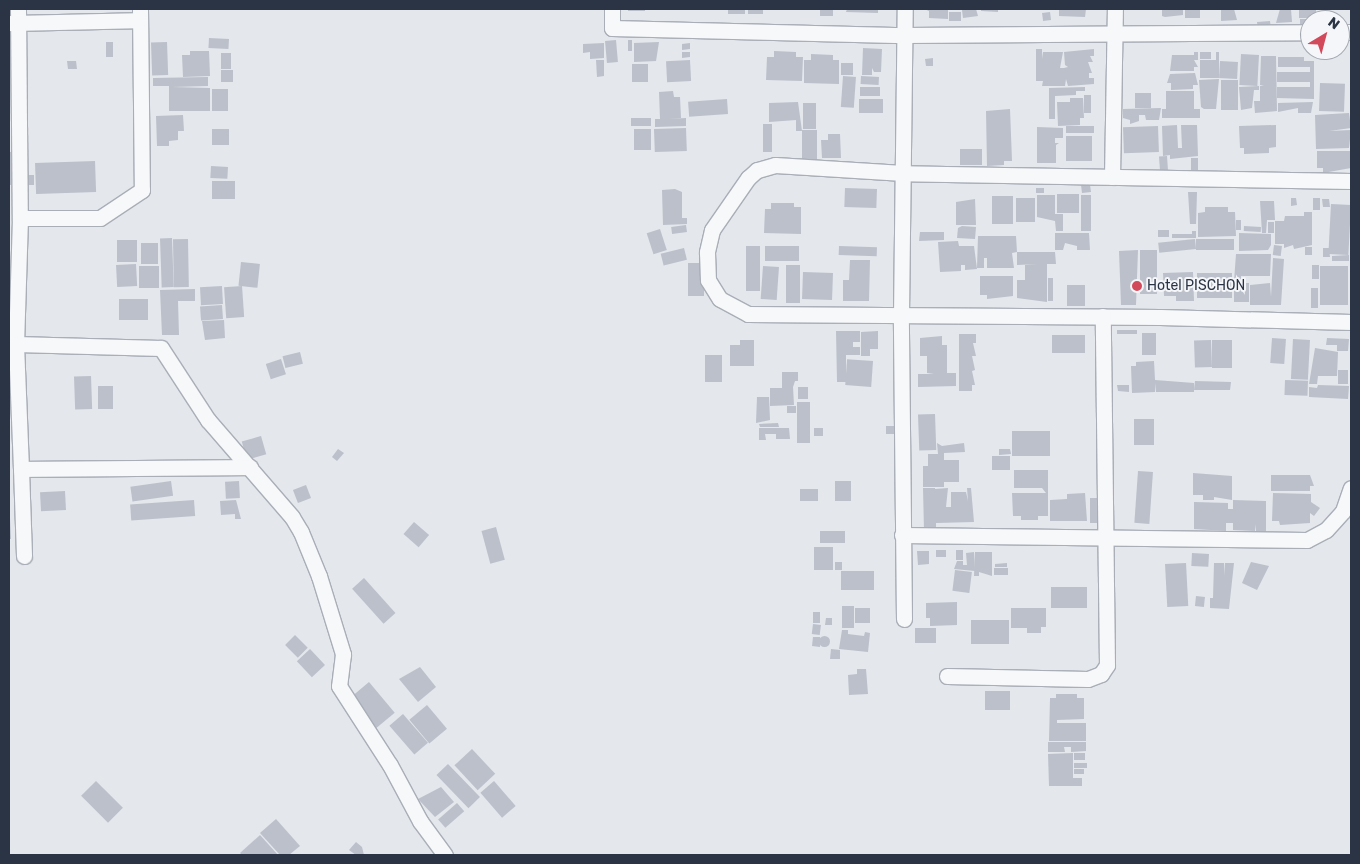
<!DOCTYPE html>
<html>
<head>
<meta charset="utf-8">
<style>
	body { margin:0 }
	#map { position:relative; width:1360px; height:864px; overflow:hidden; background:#e4e7ec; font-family:Rubik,sans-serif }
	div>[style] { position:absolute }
	.building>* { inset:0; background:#bbc0ca; transform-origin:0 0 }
	.round { border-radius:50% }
	.roads { filter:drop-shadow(1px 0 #a9aeb7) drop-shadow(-1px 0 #a9aeb7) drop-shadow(0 1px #a9aeb7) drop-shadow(0 -1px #a9aeb7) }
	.street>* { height:15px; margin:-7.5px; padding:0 7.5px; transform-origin:7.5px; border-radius:7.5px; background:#f7f8fa }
	.dots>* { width:14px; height:14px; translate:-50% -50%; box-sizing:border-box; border:2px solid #f4f6f9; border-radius:50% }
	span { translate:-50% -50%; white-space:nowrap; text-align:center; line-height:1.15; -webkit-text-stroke:4px #f4f6f9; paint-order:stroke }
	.poi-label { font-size:14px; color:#2b3445 }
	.left { translate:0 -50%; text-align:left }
	.frame { position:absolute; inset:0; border:10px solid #2b3445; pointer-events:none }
	.north { position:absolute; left:1300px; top:10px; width:50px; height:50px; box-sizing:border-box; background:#f4f6f9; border:1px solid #a4a8b1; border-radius:50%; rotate:37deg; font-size:14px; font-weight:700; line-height:20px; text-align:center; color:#2b3445 }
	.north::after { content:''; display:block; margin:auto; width:18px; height:22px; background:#d1495b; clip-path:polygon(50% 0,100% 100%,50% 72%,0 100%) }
</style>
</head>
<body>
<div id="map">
	<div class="building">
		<div style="left:628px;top:9px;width:17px;height:2px"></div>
		<div style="left:728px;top:9px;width:17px;height:5px"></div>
		<div style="left:748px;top:9px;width:15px;height:5px"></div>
		<div style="left:820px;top:9px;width:13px;height:7px"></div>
		<div style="clip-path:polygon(847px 9px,878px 9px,878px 13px,846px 12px)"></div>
		<div style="clip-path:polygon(924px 9px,948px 9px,948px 19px,929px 18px,929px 11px)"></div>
		<div style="clip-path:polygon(976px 9px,978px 16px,963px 18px,962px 10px)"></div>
		<div style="clip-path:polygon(981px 9px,998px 9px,998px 12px,981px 11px)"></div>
		<div style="clip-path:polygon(1059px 9px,1086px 9px,1085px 17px,1059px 16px)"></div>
		<div style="clip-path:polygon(1162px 9px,1183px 9px,1183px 15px,1165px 17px,1162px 16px)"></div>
		<div style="left:1185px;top:9px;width:15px;height:9px"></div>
		<div style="clip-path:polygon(1221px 9px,1234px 9px,1237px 20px,1221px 21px)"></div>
		<div style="clip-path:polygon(1280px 9px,1291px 9px,1292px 22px,1276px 23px)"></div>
		<div style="left:1299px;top:9px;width:17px;height:9px"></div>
		<div style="left:949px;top:12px;width:12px;height:9px"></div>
		<div style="left:1050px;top:12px;width:8px;height:8px;rotate:83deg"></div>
		<div style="left:1300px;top:19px;width:10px;height:5px"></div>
		<div style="clip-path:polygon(1270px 21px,1271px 30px,1258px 30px,1257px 22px)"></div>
		<div style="left:209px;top:38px;width:20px;height:10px;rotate:3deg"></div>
		<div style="left:616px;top:40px;width:22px;height:11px;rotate:85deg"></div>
		<div style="left:628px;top:40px;width:4px;height:11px"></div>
		<div style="left:106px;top:42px;width:7px;height:15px"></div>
		<div style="left:167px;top:42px;width:33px;height:16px;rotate:88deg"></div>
		<div style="clip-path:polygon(659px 42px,656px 61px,634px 62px,634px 43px)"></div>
		<div style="clip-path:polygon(604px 43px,604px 58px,590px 59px,590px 52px,583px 53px,583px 44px)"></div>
		<div style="clip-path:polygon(690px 43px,690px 49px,682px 50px,682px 44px)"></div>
		<div style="clip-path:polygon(863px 48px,882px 49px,881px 72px,874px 72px,872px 68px,872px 75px,862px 75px)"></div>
		<div style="clip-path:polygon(1036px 49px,1042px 49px,1042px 59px,1043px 52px,1063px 52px,1060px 68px,1064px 68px,1068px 67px,1065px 65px,1064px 52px,1094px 49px,1094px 56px,1090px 56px,1093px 62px,1088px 62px,1092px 73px,1089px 73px,1089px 78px,1094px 78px,1094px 84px,1068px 86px,1066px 79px,1065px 86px,1042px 86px,1043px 81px,1036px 81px)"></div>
		<div style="clip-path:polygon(190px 51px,209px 51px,210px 76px,183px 77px,182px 55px,190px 55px)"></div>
		<div style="clip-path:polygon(774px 51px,796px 52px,796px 57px,803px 57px,802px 81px,766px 80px,767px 57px,774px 57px)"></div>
		<div style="clip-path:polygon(682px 52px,690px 52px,690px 57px,682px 58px)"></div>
		<div style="clip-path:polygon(1194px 52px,1198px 52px,1198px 60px,1194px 60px,1198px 67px,1194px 67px,1194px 71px,1170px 71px,1172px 55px,1194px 55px)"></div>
		<div style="left:1200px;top:52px;width:11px;height:7px"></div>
		<div style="clip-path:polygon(1216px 52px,1219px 52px,1219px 78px,1200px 78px,1200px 60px,1216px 60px)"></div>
		<div style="left:221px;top:53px;width:10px;height:16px"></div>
		<div style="clip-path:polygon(811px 54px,833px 55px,833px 60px,839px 60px,839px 84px,804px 83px,804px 60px,811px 60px)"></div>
		<div style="left:1241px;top:54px;width:18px;height:31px;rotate:3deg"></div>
		<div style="clip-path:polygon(1261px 56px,1276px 56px,1277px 111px,1255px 113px,1254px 101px,1260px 101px,1260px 86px,1264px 86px,1260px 85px)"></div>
		<div style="clip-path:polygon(1278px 57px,1304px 57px,1304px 61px,1314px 61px,1314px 99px,1277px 98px,1277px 87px,1310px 87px,1310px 82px,1277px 82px,1277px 72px,1310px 72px,1310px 67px,1278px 67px)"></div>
		<div style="clip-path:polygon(933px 58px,933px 66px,926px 66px,925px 59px)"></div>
		<div style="clip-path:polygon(596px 60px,604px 60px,604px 76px,597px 77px)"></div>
		<div style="left:690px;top:60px;width:21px;height:24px;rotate:87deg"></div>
		<div style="clip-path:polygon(67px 61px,76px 61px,77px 69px,68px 69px)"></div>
		<div style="left:1220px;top:61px;width:18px;height:17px;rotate:3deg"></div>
		<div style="left:841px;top:63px;width:12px;height:12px"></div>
		<div style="left:632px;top:64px;width:16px;height:18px"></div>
		<div style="left:221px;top:70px;width:12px;height:12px"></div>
		<div style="clip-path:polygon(1195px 73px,1198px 85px,1193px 85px,1193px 89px,1171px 90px,1171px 83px,1167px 83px,1170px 74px)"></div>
		<div style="left:843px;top:76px;width:13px;height:31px;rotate:4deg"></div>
		<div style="left:861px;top:76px;width:18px;height:8px;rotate:3deg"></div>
		<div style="clip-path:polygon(208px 77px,208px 86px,172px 87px,210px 88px,210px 111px,169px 111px,169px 86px,153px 86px,153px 78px)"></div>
		<div style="clip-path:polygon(1219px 79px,1216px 109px,1204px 109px,1201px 107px,1199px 80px)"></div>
		<div style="left:1221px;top:80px;width:17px;height:30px"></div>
		<div style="left:1320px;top:83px;width:25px;height:28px;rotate:2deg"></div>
		<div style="clip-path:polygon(1259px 86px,1259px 90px,1254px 90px,1252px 108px,1241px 110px,1239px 87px)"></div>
		<div style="left:860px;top:87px;width:20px;height:9px"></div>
		<div style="clip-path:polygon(1085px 87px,1085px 91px,1076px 91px,1076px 95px,1055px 96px,1055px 119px,1049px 119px,1049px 88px)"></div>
		<div style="left:212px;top:89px;width:16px;height:22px"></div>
		<div style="clip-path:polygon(673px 91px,674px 97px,680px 97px,681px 118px,668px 119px,686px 118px,686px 126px,655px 127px,655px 119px,660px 119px,659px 92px)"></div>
		<div style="left:1166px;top:91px;width:28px;height:18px"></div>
		<div style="left:1135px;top:93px;width:16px;height:15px"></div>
		<div style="left:1084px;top:95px;width:7px;height:18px"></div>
		<div style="clip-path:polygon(1070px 98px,1083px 98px,1084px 118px,1080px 118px,1080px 125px,1058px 126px,1057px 102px,1070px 102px)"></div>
		<div style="left:727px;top:99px;width:15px;height:39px;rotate:86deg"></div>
		<div style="left:859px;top:99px;width:24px;height:14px"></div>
		<div style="clip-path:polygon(798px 102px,802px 131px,796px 131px,796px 120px,769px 122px,769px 103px)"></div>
		<div style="clip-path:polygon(1313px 102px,1311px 113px,1298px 113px,1298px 108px,1278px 112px,1278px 103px)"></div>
		<div style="left:803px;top:103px;width:13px;height:26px"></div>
		<div style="clip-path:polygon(1161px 108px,1159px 120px,1146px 120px,1145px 115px,1139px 115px,1139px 121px,1130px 124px,1130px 120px,1123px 118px,1123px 109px)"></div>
		<div style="clip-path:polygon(1010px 109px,1012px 161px,1004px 161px,1004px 165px,987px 166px,986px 111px)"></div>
		<div style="left:1200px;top:109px;width:9px;height:38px;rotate:90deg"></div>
		<div style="clip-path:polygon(1349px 113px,1351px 128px,1329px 131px,1351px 130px,1349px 148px,1316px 149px,1315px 115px)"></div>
		<div style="clip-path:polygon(183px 115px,184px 131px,178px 131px,178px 140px,169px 141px,169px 146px,157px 146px,156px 116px)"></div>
		<div style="left:631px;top:118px;width:20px;height:8px"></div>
		<div style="left:763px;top:124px;width:9px;height:28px"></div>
		<div style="clip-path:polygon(1177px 125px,1178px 148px,1182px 148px,1181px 125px,1197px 125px,1198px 156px,1170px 159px,1170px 155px,1163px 156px,1162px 126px)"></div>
		<div style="clip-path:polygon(1276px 125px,1276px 147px,1269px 148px,1269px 153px,1244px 154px,1244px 148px,1240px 148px,1239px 126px)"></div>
		<div style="left:1094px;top:126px;width:7px;height:28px;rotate:90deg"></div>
		<div style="left:1158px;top:126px;width:26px;height:35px;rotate:88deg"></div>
		<div style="clip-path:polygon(1037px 127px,1063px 128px,1063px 138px,1055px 138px,1055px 143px,1059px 143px,1056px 145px,1056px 163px,1037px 163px)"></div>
		<div style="left:686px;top:128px;width:23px;height:32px;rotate:88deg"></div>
		<div style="left:212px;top:129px;width:17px;height:16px"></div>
		<div style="left:634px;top:129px;width:17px;height:21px"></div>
		<div style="left:802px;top:130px;width:15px;height:30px"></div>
		<div style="clip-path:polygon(828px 134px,840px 134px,841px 158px,822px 158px,821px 140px,828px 140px)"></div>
		<div style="left:1066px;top:136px;width:26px;height:25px"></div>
		<div style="left:960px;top:149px;width:22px;height:16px"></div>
		<div style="clip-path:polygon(1317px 151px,1351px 151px,1351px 168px,1323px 173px,1323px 168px,1317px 168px)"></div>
		<div style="left:9px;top:152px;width:4px;height:33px"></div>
		<div style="left:1167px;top:156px;width:14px;height:8px;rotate:86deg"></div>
		<div style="left:1191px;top:158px;width:7px;height:13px"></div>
		<div style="left:95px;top:161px;width:31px;height:60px;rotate:88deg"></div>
		<div style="left:211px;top:166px;width:17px;height:12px;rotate:3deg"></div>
		<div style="clip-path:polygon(27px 175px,34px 175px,34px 185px,28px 185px)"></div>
		<div style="left:212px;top:181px;width:23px;height:18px"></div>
		<div style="clip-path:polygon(1081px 185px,1090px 185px,1091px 192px,1082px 193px)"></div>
		<div style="left:845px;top:188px;width:32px;height:19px;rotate:2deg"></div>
		<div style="left:1036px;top:188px;width:8px;height:5px"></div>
		<div style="clip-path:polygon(675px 189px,682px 192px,682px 218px,687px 218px,687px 224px,663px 225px,662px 190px)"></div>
		<div style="clip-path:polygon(1188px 192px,1197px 192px,1196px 224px,1190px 224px)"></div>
		<div style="left:1057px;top:194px;width:22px;height:19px"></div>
		<div style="clip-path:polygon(1037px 195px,1055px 195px,1055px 214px,1063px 214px,1063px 231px,1056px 231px,1055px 221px,1037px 217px)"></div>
		<div style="left:1081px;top:195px;width:10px;height:36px"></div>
		<div style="left:992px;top:196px;width:21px;height:28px"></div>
		<div style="left:1016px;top:198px;width:19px;height:24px"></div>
		<div style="clip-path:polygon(1291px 198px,1296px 198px,1297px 205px,1291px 206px)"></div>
		<div style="left:1320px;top:198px;width:12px;height:7px;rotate:90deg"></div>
		<div style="clip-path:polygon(975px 199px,976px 225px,956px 225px,956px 202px)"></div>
		<div style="clip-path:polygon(1322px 199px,1329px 199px,1330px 207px,1323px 207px)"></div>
		<div style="clip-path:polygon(1260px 201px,1274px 201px,1275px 220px,1267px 220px,1266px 233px,1262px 233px)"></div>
		<div style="clip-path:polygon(771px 203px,794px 203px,794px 207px,801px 207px,801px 234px,764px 233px,765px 209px,771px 209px)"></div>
		<div style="left:1331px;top:204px;width:20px;height:50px;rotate:3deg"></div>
		<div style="clip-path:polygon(1205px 207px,1228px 207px,1228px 212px,1235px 212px,1236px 236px,1198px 237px,1198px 213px,1205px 212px)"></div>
		<div style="clip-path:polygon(1304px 212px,1312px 212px,1312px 245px,1294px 249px,1293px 245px,1284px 248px,1284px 244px,1275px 244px,1275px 221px,1284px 221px,1285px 216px,1304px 216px)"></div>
		<div style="left:1241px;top:220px;width:10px;height:5px;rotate:90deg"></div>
		<div style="left:1268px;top:222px;width:6px;height:11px"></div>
		<div style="left:686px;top:225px;width:7px;height:15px;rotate:82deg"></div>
		<div style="clip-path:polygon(962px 226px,976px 227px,975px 239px,957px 238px,958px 228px)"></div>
		<div style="left:1244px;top:226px;width:17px;height:5px;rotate:3deg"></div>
		<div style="left:660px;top:229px;width:22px;height:14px;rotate:72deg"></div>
		<div style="left:1158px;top:230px;width:11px;height:7px"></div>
		<div style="clip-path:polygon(1192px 231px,1196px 231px,1196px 238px,1172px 238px,1172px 234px,1192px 234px)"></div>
		<div style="clip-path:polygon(920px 232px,944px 232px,944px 240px,919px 241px)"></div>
		<div style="clip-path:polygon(1055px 233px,1089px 233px,1090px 250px,1077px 250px,1077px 246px,1065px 243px,1063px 250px,1055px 250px)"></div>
		<div style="clip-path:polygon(1239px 233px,1271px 234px,1271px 245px,1268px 250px,1239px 251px)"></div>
		<div style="clip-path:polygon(978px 236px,1016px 236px,1017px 252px,1012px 253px,1014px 268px,987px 268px,987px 258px,984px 258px,984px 268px,977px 268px)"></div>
		<div style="left:172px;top:238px;width:49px;height:12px;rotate:88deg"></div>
		<div style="left:188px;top:239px;width:48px;height:15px;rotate:89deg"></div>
		<div style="left:1195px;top:239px;width:10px;height:37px;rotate:84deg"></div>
		<div style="left:1196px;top:239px;width:38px;height:11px"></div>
		<div style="left:137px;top:240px;width:22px;height:20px;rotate:90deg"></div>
		<div style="clip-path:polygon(958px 241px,959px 246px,974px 246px,977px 269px,965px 270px,965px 265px,961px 265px,961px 271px,940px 272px,938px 242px)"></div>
		<div style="left:141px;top:243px;width:17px;height:21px"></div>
		<div style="left:1274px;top:245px;width:8px;height:10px;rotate:7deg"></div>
		<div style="left:746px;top:246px;width:14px;height:45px"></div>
		<div style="left:765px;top:246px;width:34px;height:15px"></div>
		<div style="left:839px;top:246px;width:38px;height:9px;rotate:2deg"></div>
		<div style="left:1305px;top:247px;width:7px;height:8px"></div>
		<div style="left:684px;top:248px;width:12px;height:24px;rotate:76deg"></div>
		<div style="clip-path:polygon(1323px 248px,1329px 248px,1330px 257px,1323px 257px)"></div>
		<div style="clip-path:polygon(1138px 250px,1136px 305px,1121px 305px,1119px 251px)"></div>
		<div style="left:1140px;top:250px;width:17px;height:44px"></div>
		<div style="clip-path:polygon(1017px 252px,1055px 252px,1056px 264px,1047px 264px,1047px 302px,1017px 298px,1017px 280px,1025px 280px,1025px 265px,1038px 264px,1017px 265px)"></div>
		<div style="clip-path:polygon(1236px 254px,1271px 254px,1270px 276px,1241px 276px,1241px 281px,1234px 281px)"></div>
		<div style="clip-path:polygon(1349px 255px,1349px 261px,1332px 261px,1332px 256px)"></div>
		<div style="clip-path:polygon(1273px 258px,1284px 259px,1281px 305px,1250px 305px,1250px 285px,1270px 283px,1271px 297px)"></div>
		<div style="clip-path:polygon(850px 260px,870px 260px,869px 301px,843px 301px,843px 280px,849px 280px)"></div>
		<div style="left:241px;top:262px;width:19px;height:24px;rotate:6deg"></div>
		<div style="left:688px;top:263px;width:16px;height:33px"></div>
		<div style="left:136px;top:264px;width:22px;height:20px;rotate:87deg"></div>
		<div style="left:786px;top:265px;width:14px;height:38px"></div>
		<div style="left:1319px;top:265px;width:14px;height:7px;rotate:90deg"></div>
		<div style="left:139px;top:266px;width:20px;height:22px"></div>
		<div style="left:763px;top:266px;width:16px;height:33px;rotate:4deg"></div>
		<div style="left:1320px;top:266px;width:28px;height:39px"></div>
		<div style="left:803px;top:272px;width:30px;height:27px;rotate:2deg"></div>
		<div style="clip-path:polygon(1193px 272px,1194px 301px,1176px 301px,1176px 296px,1164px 296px,1163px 273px)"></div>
		<div style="left:1197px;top:273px;width:35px;height:25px"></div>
		<div style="clip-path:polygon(980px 276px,1013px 276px,1013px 296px,987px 299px,987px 295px,980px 295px)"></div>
		<div style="left:1048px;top:278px;width:5px;height:23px"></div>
		<div style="left:1234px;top:283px;width:15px;height:19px"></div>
		<div style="left:1067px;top:285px;width:18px;height:21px"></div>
		<div style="left:222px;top:286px;width:18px;height:22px;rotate:87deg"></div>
		<div style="left:242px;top:286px;width:31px;height:18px;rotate:86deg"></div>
		<div style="left:1311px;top:288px;width:7px;height:20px"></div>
		<div style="clip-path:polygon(195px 289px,195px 301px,178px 301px,179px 335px,162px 335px,160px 290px)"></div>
		<div style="left:119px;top:299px;width:29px;height:21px"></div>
		<div style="left:222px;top:305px;width:14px;height:22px;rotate:86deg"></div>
		<div style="clip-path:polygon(224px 320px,225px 338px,205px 340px,202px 321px)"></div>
		<div style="left:1117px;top:330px;width:20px;height:4px"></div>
		<div style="clip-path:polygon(836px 331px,860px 331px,860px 342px,853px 342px,853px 347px,860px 347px,860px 355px,846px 355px,846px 382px,837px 382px)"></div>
		<div style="clip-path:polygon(878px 331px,878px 349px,870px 349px,870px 356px,861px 356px,861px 332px)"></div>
		<div style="left:1142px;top:333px;width:14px;height:22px"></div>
		<div style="clip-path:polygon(959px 334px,976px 334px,976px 343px,973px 343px,976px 356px,972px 356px,975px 370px,972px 371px,975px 385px,972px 385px,972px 391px,959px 391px)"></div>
		<div style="left:1052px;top:335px;width:33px;height:18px"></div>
		<div style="clip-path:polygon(942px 336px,942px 345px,947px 345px,947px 373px,956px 373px,956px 386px,918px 387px,918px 374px,934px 374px,927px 373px,927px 356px,920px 356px,920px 338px)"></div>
		<div style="left:1272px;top:338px;width:14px;height:25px;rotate:4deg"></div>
		<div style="clip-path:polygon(1327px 338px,1349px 339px,1348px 351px,1337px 351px,1337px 345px,1326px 345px)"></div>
		<div style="left:1293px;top:339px;width:17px;height:40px;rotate:3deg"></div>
		<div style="clip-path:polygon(740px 340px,754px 340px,754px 366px,730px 366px,730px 345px,740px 345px)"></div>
		<div style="left:1211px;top:340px;width:27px;height:17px;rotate:88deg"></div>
		<div style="left:1212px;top:340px;width:20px;height:28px"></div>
		<div style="clip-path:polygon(1315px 348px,1338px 352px,1337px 376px,1318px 376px,1317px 384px,1309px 384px)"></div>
		<div style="left:300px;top:352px;width:12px;height:18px;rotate:76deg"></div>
		<div style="left:705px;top:355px;width:17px;height:27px"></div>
		<div style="left:281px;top:359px;width:16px;height:16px;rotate:72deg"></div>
		<div style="left:873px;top:361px;width:26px;height:26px;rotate:94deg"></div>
		<div style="clip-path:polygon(1154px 361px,1155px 380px,1194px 383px,1194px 392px,1156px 392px,1155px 383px,1155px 392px,1132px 393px,1131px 366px,1136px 366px,1136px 362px)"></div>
		<div style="left:1338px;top:370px;width:10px;height:14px"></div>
		<div style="clip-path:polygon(782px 372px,798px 372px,798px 381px,795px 381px,793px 387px,794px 405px,770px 406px,770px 388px,782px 388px)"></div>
		<div style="left:91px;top:376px;width:33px;height:17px;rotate:88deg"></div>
		<div style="left:1285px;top:380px;width:23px;height:15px;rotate:2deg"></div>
		<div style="clip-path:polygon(1195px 381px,1231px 382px,1230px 390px,1194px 390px)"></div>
		<div style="clip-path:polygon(1117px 385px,1129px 385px,1129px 392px,1118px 391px)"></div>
		<div style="clip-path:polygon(1318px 385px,1349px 386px,1348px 399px,1309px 397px,1309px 387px,1317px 388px)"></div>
		<div style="left:98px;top:386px;width:15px;height:23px"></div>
		<div style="left:798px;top:387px;width:10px;height:12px"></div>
		<div style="clip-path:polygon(757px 397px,769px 397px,770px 420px,756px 423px)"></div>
		<div style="left:797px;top:402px;width:13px;height:41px"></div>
		<div style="left:787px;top:406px;width:9px;height:7px"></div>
		<div style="left:935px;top:414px;width:36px;height:17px;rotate:88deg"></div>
		<div style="left:1154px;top:419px;width:26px;height:20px;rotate:90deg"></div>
		<div style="clip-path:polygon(778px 423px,779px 427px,760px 427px,759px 424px)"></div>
		<div style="left:886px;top:426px;width:9px;height:8px"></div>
		<div style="clip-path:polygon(759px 428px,789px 428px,790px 439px,776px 439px,776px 434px,765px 434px,766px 440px,759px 440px)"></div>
		<div style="left:814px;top:428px;width:9px;height:8px"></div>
		<div style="left:1012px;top:431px;width:38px;height:25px"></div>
		<div style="left:261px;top:436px;width:19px;height:20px;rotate:74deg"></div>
		<div style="clip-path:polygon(937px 443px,942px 446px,964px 443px,965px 452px,944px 453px,944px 460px,959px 460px,959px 482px,944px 482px,944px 487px,923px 487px,923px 466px,928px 466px,928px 454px,938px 454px)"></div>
		<div style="clip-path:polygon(338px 449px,344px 453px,337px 461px,332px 457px)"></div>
		<div style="clip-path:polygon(999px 449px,1010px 449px,1011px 454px,999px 455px)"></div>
		<div style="left:992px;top:456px;width:18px;height:14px"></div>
		<div style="clip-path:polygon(1014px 470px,1048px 470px,1048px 516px,1038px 516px,1038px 520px,1021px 520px,1021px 516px,1013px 516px,1012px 493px,1046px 493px,1042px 488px,1014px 488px)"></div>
		<div style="left:1138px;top:471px;width:15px;height:52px;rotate:4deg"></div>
		<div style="clip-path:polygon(1193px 473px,1232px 476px,1232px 500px,1214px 497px,1214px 500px,1203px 500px,1203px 495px,1193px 495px)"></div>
		<div style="clip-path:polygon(1271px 475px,1310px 475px,1314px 486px,1310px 486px,1310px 491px,1271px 491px)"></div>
		<div style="left:171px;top:481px;width:15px;height:41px;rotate:82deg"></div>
		<div style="left:239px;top:481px;width:17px;height:14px;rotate:87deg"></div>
		<div style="left:835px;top:481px;width:16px;height:20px"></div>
		<div style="left:306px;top:485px;width:14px;height:14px;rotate:69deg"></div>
		<div style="clip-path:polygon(923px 488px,935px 488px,935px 500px,935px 489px,948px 488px,946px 507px,951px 507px,951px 492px,966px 492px,968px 501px,967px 488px,971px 488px,974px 522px,936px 523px,936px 530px,924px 530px)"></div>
		<div style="left:800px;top:489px;width:18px;height:12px"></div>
		<div style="left:65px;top:491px;width:19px;height:25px;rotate:87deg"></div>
		<div style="clip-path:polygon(1085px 493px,1087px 521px,1050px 521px,1050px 500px,1067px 499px,1067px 494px)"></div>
		<div style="clip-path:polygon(1273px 493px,1311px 494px,1311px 502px,1320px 508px,1314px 516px,1310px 513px,1310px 523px,1280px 525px,1279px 521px,1272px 521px)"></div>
		<div style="left:1090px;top:498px;width:11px;height:25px"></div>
		<div style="left:194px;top:500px;width:16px;height:64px;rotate:86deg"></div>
		<div style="clip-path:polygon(236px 500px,241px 519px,235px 519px,235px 514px,221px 515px,220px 501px)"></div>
		<div style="clip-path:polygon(1233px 500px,1266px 501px,1266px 534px,1256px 534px,1256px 524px,1255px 531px,1233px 530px,1233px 523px,1226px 523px,1226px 531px,1194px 529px,1194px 502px,1228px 503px,1228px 509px,1233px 509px)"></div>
		<div style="clip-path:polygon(9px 518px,10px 518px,11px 539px,9px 539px)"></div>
		<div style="left:414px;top:522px;width:20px;height:16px;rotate:41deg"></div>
		<div style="left:496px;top:527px;width:34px;height:15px;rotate:75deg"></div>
		<div style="left:820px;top:531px;width:25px;height:12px"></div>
		<div style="left:814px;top:547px;width:19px;height:23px"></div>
		<div style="left:936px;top:550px;width:10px;height:7px"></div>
		<div style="left:956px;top:550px;width:7px;height:10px"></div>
		<div style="clip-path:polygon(917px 551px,929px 551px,929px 564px,918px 565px)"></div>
		<div style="clip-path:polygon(974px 552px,975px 571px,954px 569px,957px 561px,963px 561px,963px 565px,967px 565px,966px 553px)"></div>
		<div style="clip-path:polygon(975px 552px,992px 552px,992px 576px,979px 572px,979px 576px,974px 576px)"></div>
		<div style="left:1192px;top:553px;width:17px;height:13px;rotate:3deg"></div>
		<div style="left:835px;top:562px;width:7px;height:8px"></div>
		<div style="clip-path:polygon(1251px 562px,1269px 566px,1257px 590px,1242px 583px)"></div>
		<div style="clip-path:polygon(1007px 563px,1007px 567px,995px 567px,995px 564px)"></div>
		<div style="left:1186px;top:563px;width:43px;height:21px;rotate:87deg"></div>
		<div style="clip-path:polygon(1214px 563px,1224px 563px,1224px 576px,1225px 563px,1234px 563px,1229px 609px,1210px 608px,1210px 598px,1213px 598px)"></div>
		<div style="left:994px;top:568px;width:14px;height:7px"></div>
		<div style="left:955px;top:570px;width:17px;height:21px;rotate:7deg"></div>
		<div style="left:874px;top:571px;width:19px;height:33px;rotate:90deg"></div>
		<div style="left:364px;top:578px;width:47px;height:16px;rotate:48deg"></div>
		<div style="left:1051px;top:587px;width:36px;height:21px"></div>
		<div style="left:1196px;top:596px;width:9px;height:10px;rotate:6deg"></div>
		<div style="clip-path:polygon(957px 602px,957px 625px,930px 626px,930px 618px,926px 618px,926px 603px)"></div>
		<div style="left:842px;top:606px;width:12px;height:22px"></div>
		<div style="left:855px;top:608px;width:15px;height:15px"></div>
		<div style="clip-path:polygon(1011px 608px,1046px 608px,1046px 627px,1041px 627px,1041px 633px,1027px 633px,1027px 628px,1011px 628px)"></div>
		<div style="left:813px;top:612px;width:7px;height:11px"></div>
		<div style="clip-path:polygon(826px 618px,832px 618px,832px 625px,825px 625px)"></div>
		<div style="left:971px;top:620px;width:38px;height:24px"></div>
		<div style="left:813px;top:624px;width:8px;height:10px;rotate:7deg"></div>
		<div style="left:915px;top:628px;width:21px;height:15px"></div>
		<div style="clip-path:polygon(842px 630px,848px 630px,848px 634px,864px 636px,865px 632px,870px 633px,868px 652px,839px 649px)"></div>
		<div style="left:295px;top:635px;width:18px;height:14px;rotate:45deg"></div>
		<div class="round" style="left:818.5px;top:635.5px;width:11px;height:11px"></div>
		<div style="clip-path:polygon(813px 637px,820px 637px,820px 647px,812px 646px)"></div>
		<div style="left:310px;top:649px;width:22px;height:18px;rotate:47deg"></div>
		<div style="clip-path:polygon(831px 649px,840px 650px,840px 659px,830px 659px)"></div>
		<div style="clip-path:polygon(420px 667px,436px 687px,418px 702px,399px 679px)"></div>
		<div style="clip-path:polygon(857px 669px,866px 669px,868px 694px,849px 695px,848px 675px,857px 674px)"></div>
		<div style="left:369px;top:682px;width:40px;height:24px;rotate:50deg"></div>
		<div style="left:985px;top:691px;width:25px;height:19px"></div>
		<div style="clip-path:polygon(1056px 694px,1077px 694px,1077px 698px,1084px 698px,1084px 719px,1057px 720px,1057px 723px,1086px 723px,1086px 741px,1049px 741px,1050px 698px,1056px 698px)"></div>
		<div style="left:427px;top:705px;width:31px;height:23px;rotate:50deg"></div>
		<div style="left:403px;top:714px;width:38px;height:18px;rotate:49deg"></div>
		<div style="clip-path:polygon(1048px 742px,1086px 742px,1086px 751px,1071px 752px,1071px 747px,1064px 747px,1065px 752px,1048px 752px)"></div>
		<div style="left:472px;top:749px;width:34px;height:24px;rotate:47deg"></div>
		<div style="clip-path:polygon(1073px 753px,1073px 778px,1082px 778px,1082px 786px,1049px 786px,1048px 754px)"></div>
		<div style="left:1074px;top:753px;width:11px;height:7px"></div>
		<div style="left:1074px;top:763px;width:13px;height:5px"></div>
		<div style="left:448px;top:764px;width:46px;height:16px;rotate:46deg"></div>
		<div style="left:1074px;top:769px;width:10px;height:5px"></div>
		<div style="left:96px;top:781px;width:38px;height:21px;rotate:45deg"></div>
		<div style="left:494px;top:781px;width:33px;height:18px;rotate:49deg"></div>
		<div style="clip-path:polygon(441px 787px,454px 802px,435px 817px,418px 799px)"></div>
		<div style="left:457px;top:803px;width:11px;height:25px;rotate:49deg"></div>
		<div style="clip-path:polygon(276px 819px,300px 846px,289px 855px,280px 855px,260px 833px)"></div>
		<div style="clip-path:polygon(260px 835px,278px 855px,242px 855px,240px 853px)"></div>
		<div style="clip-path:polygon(356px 842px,362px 847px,364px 855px,356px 855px,349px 850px)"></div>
	</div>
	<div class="roads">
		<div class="street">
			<div style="left:18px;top:9px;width:209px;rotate:89.5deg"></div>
			<div style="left:140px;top:9px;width:181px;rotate:89.4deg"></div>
			<div style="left:142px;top:190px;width:50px;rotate:146.3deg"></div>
			<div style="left:100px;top:218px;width:80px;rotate:180deg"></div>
			<div style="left:20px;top:218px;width:126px;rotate:91.8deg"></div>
			<div style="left:16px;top:344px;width:145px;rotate:1.6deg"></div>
			<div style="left:161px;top:348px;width:86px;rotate:56.9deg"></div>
			<div style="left:208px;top:420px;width:128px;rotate:49.1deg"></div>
			<div style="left:292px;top:517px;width:17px;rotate:59deg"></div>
			<div style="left:301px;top:532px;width:48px;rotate:67.8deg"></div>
			<div style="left:319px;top:576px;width:82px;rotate:72.9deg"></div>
			<div style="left:343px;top:654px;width:32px;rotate:97deg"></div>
			<div style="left:339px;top:686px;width:94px;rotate:57.2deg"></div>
			<div style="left:390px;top:765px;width:64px;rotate:61.8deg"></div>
			<div style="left:420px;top:821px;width:42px;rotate:53.7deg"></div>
			<div style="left:612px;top:9px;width:19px;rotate:90deg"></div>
			<div style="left:612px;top:28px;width:293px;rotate:1.4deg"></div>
			<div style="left:905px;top:35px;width:405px;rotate:-0.4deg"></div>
			<div style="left:9px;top:23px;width:130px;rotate:-1.3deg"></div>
			<div style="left:1340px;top:32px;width:11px"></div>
			<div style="left:1112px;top:177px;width:168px;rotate:-89deg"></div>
			<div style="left:1351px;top:181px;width:448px;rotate:-179deg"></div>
			<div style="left:903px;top:173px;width:128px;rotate:-176.4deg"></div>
			<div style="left:775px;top:165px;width:19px;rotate:164deg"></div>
			<div style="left:757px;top:170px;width:12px;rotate:138deg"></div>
			<div style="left:748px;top:178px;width:63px;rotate:124.7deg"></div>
			<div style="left:712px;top:230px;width:23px;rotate:103deg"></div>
			<div style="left:707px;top:252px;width:28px;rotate:88deg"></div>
			<div style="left:708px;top:280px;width:22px;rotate:58deg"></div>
			<div style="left:720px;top:299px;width:32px;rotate:28deg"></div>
			<div style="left:748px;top:314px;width:412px;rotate:0.4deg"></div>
			<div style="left:1160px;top:317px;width:191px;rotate:1.5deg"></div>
			<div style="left:9px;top:344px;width:7px"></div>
			<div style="left:16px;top:344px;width:125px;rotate:87.7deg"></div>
			<div style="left:21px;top:469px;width:229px;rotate:-0.5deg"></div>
			<div style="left:21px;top:469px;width:87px;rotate:88deg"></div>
			<div style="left:902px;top:535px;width:405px;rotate:0.7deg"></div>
			<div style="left:1307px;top:540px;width:21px;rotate:-28deg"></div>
			<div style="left:1326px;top:530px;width:25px;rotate:-48deg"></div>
			<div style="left:1343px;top:511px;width:24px;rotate:-71deg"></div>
			<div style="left:904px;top:619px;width:304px;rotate:-90.6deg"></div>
			<div style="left:901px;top:315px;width:306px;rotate:-89.3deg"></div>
			<div style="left:947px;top:676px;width:141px;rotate:1.2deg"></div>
			<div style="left:1088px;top:679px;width:14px;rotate:-21deg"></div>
			<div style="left:1101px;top:674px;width:11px;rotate:-56deg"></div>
			<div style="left:1107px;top:665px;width:349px;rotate:-90.7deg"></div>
		</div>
	</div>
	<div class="dots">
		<div style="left:1137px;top:286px;background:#d1495b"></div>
	</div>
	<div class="poi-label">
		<span class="left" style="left:1147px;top:286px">Hotel PISCHON</span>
	</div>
	<div class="frame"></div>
	<div class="north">N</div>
</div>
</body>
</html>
